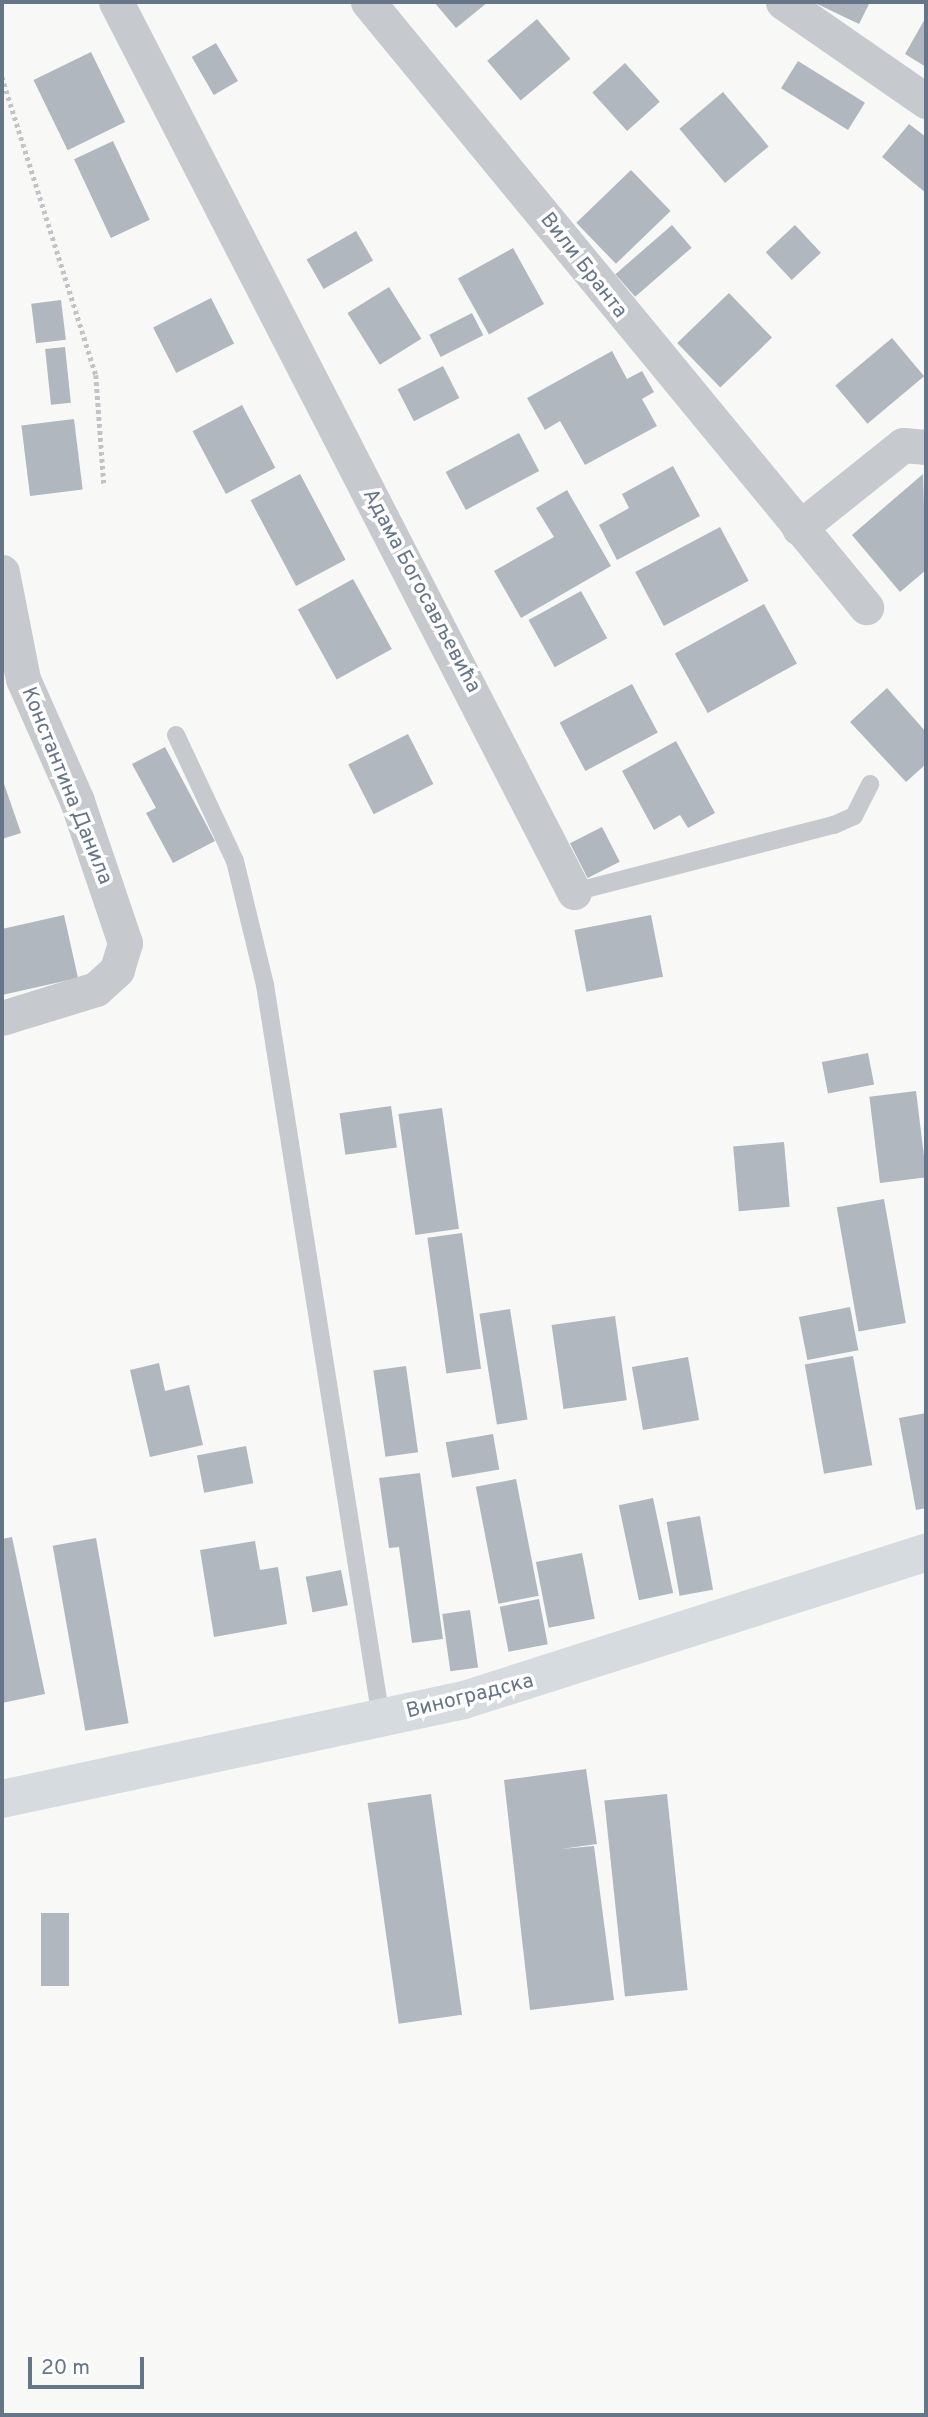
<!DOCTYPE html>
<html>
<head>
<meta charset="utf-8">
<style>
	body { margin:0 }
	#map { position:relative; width:928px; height:2417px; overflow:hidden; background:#f8f9f6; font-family:Overpass,sans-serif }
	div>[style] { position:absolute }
	.building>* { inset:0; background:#b0b7be; transform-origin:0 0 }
	.path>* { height:4.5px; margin-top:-2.25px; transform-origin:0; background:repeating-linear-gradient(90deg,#c2c3c6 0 3.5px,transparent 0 7px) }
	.lane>* { height:18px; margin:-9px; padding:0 9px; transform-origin:9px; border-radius:9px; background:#c6c9ce }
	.street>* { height:35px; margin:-17.5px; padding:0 17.5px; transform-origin:17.5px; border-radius:17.5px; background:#c6c9ce }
	.secondary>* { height:38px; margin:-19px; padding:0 19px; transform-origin:19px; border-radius:19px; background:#d6dbe0 }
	span { translate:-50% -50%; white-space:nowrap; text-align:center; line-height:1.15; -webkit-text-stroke:7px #fff; paint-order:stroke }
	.street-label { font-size:21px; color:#667689 }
	.frame { position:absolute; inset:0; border:4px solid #667689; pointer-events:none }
	.scale { position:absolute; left:28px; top:2357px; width:116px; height:32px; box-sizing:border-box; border:4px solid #667689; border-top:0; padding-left:9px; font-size:21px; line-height:24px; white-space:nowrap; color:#667689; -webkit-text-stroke:5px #fff; paint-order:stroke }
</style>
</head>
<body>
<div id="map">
	<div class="building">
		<div style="clip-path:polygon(434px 2px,488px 2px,456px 28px)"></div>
		<div style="clip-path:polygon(813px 2px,870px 2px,859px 24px)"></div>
		<div style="clip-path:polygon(926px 17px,926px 67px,905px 54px)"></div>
		<div style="left:537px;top:19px;width:52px;height:65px;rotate:50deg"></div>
		<div style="left:216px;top:43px;width:44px;height:28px;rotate:60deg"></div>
		<div style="left:91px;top:52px;width:78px;height:64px;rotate:64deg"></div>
		<div style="left:798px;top:61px;width:79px;height:32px;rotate:32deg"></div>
		<div style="left:625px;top:63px;width:52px;height:44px;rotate:48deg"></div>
		<div style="left:723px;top:92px;width:71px;height:57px;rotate:50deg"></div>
		<div style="clip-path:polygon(909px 124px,926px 137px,926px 193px,882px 157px)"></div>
		<div style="left:113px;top:141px;width:87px;height:43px;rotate:65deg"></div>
		<div style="left:631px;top:170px;width:57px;height:76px;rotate:46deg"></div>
		<div style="left:672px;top:225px;width:30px;height:75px;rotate:49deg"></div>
		<div style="left:795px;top:225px;width:38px;height:40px;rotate:47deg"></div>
		<div style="left:356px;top:231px;width:34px;height:57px;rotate:60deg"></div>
		<div style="left:513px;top:248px;width:64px;height:63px;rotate:61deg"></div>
		<div style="left:389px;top:287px;width:61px;height:49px;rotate:58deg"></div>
		<div style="left:729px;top:293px;width:62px;height:72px;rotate:46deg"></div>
		<div style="left:211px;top:298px;width:51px;height:65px;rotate:63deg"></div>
		<div style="left:61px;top:300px;width:40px;height:30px;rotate:83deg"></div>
		<div style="left:472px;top:313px;width:25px;height:48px;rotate:63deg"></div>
		<div style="left:892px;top:338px;width:50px;height:74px;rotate:50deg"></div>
		<div style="left:65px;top:347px;width:56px;height:20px;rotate:84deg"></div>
		<div style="clip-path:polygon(612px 351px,627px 379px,642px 371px,654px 392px,642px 399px,657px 426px,585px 465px,560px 421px,545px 430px,527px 398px)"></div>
		<div style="left:443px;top:366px;width:36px;height:51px;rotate:63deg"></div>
		<div style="left:242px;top:405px;width:71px;height:56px;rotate:62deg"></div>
		<div style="left:74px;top:419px;width:71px;height:53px;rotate:83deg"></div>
		<div style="left:519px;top:433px;width:43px;height:83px;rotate:62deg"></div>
		<div style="clip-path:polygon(673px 466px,700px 516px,617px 560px,599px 525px,629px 508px,622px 494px)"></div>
		<div style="left:300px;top:474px;width:97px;height:56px;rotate:62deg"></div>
		<div style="clip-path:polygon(923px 474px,926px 570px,900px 592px,852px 535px)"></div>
		<div style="clip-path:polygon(567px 490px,611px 566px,521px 618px,494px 571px,554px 537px,536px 508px)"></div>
		<div style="left:720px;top:527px;width:61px;height:96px;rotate:62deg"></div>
		<div style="left:353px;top:579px;width:80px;height:63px;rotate:61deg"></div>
		<div style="left:581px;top:591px;width:54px;height:60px;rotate:61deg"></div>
		<div style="left:764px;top:604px;width:68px;height:102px;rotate:61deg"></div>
		<div style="left:632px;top:684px;width:55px;height:82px;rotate:62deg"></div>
		<div style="clip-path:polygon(887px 688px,926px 732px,926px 764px,906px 782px,850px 722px)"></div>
		<div style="left:408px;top:734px;width:56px;height:67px;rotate:63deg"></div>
		<div style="clip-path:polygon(676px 741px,715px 813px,688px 828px,680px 815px,654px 830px,622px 771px)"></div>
		<div style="clip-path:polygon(165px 747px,215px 841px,173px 863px,146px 813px,156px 808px,132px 764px)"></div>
		<div style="clip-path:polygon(2px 778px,21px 833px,2px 839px)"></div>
		<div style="left:602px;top:827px;width:39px;height:36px;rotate:63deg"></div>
		<div style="clip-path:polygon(64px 915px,78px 978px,2px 995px,2px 929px)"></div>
		<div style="left:651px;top:915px;width:63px;height:78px;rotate:79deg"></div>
		<div style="left:868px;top:1053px;width:32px;height:47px;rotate:79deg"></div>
		<div style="left:916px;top:1091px;width:87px;height:47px;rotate:83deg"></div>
		<div style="left:391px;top:1106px;width:42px;height:52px;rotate:82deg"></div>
		<div style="left:442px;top:1108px;width:122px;height:44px;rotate:82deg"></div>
		<div style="left:784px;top:1142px;width:65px;height:51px;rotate:85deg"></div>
		<div style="left:884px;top:1199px;width:126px;height:48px;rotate:80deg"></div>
		<div style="left:462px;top:1233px;width:137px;height:35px;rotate:82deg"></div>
		<div style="left:850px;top:1307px;width:44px;height:52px;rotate:79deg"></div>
		<div style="left:510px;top:1309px;width:112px;height:31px;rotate:81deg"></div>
		<div style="left:615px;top:1316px;width:85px;height:64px;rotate:82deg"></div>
		<div style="left:853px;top:1356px;width:111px;height:49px;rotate:80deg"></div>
		<div style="left:688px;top:1357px;width:64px;height:57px;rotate:80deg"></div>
		<div style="clip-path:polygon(159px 1363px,165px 1391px,189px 1385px,203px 1445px,150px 1457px,130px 1370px)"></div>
		<div style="left:406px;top:1366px;width:87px;height:33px;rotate:82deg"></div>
		<div style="clip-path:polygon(926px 1413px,926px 1508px,916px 1510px,899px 1418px)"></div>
		<div style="left:493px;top:1434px;width:36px;height:48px;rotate:80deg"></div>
		<div style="left:246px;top:1446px;width:38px;height:50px;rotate:79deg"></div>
		<div style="clip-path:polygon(420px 1473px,443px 1639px,412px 1643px,399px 1547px,389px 1548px,379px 1478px)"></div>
		<div style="left:516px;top:1479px;width:119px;height:41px;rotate:79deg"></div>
		<div style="left:653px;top:1498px;width:97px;height:35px;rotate:78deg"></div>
		<div style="left:700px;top:1516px;width:75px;height:34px;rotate:80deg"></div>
		<div style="clip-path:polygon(12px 1537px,45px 1694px,2px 1703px,2px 1539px)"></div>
		<div style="left:96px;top:1538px;width:188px;height:44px;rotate:80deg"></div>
		<div style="clip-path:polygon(255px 1541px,260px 1570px,278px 1567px,287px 1624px,214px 1637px,200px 1550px)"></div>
		<div style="left:582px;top:1553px;width:67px;height:47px;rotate:79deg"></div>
		<div style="left:341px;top:1570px;width:36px;height:36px;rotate:79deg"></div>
		<div style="left:539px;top:1599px;width:46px;height:40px;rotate:79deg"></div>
		<div style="left:470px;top:1610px;width:58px;height:28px;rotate:82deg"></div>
		<div style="clip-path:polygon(586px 1769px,597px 1844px,561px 1849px,594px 1846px,614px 2000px,530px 2010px,504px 1780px)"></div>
		<div style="left:431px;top:1794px;width:223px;height:64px;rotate:82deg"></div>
		<div style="left:667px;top:1794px;width:197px;height:63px;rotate:84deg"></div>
		<div style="left:41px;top:1913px;width:28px;height:73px"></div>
	</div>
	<div class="path">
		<div style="left:2px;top:77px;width:312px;rotate:72.5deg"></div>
		<div style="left:96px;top:375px;width:110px;rotate:85.8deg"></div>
	</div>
	<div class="lane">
		<div style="left:176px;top:735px;width:139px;rotate:64.9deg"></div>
		<div style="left:235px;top:861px;width:128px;rotate:76.4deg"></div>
		<div style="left:265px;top:985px;width:742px;rotate:81.01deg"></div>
		<div style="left:574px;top:892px;width:268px;rotate:-14.5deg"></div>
		<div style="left:834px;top:825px;width:22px;rotate:-24deg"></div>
		<div style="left:854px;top:816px;width:36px;rotate:-63deg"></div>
	</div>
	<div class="street">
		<div style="left:116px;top:2px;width:1001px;rotate:62.77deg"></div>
		<div style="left:368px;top:2px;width:784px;rotate:50.54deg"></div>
		<div style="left:783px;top:2px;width:174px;rotate:34.7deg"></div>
		<div style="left:799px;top:528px;width:133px;rotate:-38.6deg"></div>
		<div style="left:903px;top:445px;width:23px;rotate:5deg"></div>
		<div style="left:2px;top:572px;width:109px;rotate:78.9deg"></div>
		<div style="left:23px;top:679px;width:133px;rotate:66.1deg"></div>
		<div style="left:77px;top:801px;width:150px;rotate:71.3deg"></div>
		<div style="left:125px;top:943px;width:28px;rotate:107deg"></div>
		<div style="left:117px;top:970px;width:28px;rotate:138deg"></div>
		<div style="left:96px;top:989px;width:98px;rotate:162.9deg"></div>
	</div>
	<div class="secondary">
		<div style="left:2px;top:1799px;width:472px;rotate:-12.1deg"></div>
		<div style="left:464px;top:1700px;width:485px;rotate:-17.7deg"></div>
	</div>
	<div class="street-label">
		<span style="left:583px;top:266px;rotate:52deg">Вили Бранта</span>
		<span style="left:421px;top:591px;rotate:62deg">Адама Богосављевића</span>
		<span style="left:66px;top:786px;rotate:68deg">Константина Данила</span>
		<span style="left:470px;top:1697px;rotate:-14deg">Виноградска</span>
	</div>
	<div class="frame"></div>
	<div class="scale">20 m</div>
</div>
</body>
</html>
